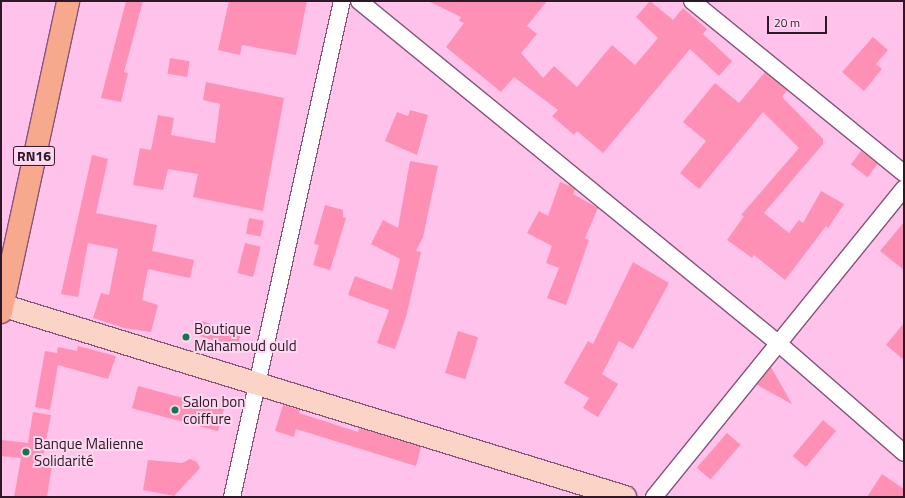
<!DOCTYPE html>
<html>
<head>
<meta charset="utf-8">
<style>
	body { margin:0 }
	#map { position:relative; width:905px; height:498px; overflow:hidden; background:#ffc2eb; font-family:"Titillium Web",sans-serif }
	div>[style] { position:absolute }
	.building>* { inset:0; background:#fe90b6; transform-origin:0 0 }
	.roads { filter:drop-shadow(1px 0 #885478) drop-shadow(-1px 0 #885478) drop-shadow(0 1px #885478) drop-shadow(0 -1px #885478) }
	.street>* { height:16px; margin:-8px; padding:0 8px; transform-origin:8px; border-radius:8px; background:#fff }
	.secondary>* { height:22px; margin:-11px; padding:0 11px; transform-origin:11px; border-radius:11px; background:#fbd4c7 }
	.primary>* { height:22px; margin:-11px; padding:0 11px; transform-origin:11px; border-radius:11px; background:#f7a98e }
	.dots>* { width:11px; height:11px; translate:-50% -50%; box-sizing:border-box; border:2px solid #fdd8f0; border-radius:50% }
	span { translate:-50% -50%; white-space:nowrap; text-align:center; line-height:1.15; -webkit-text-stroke:4px #fdd8f0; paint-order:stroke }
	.shield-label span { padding:1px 3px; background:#fdd8f0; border:1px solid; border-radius:3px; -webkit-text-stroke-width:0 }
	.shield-label { font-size:14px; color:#2d1827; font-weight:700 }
	.poi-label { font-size:15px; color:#2d1827 }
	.left { translate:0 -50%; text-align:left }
	.frame { position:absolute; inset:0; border:2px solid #2d1827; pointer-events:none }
	.scale { position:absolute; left:767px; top:16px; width:60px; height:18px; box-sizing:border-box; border:2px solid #2d1827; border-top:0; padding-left:5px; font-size:12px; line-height:14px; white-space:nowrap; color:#2d1827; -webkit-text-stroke:3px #fdd8f0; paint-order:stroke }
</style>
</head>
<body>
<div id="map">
	<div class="building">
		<div style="clip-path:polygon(126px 1px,143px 1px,124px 72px,128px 73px,121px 102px,101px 98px)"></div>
		<div style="clip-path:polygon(229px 1px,307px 1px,296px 55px,242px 45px,240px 55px,218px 50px)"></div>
		<div style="clip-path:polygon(428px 1px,547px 1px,527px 26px,537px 34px,521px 53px,543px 78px,554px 66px,577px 87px,612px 45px,635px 65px,658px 38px,636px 17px,650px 1px,673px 20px,683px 8px,707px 29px,703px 34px,732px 61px,719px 76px,690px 49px,603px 153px,577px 131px,574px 135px,552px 116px,558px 110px,514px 77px,501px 92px,446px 47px,464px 23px,459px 21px,461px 17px)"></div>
		<div style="clip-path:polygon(873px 37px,888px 50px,876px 64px,882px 69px,864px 91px,842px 72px)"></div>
		<div style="left:170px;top:58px;width:20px;height:16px;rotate:9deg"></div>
		<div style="clip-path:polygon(765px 72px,787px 90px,782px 97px,823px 139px,823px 144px,764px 213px,789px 233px,799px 220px,803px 223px,821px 191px,844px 204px,828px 228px,826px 226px,785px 280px,754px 255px,752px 258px,727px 240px,744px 216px,741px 215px,799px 148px,763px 112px,699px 189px,680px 173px,706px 141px,683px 122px,715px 83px,739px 103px)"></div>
		<div style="clip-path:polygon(206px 82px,284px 98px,263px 211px,193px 197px,198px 174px,168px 169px,163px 190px,133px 185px,140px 148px,151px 150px,158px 115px,174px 118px,171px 135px,215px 143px,220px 104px,203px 100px)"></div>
		<div style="clip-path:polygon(410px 110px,428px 115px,417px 155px,385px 141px,397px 112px,408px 116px)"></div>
		<div style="left:861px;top:151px;width:21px;height:17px;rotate:37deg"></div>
		<div style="clip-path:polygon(92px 155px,108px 159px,96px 213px,157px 225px,152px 251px,194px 260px,190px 278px,148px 269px,142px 300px,158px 305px,151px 332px,124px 328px,93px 318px,101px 293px,109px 295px,118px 249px,88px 243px,78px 297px,61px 294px)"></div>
		<div style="clip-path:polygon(410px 161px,438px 166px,423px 237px,416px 251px,421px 252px,406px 317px,395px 349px,377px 343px,389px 310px,348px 295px,355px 276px,392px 290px,400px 259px,371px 244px,383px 220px,398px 228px)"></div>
		<div style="clip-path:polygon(560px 182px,570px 186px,575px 189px,573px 194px,598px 208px,585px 238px,589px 240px,566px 305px,547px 298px,559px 268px,546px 263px,552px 246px,527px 233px,539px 211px,548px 216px)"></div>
		<div style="clip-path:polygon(325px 205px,343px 210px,343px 217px,346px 218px,330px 270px,313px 265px,319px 245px,314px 244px)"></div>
		<div style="left:249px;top:218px;width:15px;height:16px;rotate:11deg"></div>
		<div style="clip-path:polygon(904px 222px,904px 270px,880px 251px)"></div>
		<div style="left:245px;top:243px;width:16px;height:31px;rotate:14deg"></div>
		<div style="clip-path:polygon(633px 262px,669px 283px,633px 349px,619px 341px,602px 374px,618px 384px,598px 417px,583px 408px,589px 398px,564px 383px,588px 341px,593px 344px)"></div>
		<div style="left:202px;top:321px;width:41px;height:15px;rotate:18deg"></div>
		<div style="clip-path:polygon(904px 323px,904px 360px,886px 345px)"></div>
		<div style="left:458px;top:331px;width:21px;height:44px;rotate:17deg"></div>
		<div style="clip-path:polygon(78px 346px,116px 356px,108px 379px,58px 365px,50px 410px,35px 407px,45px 351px,57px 353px,58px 347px,77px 351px)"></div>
		<div style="clip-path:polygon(771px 367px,792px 404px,757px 385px)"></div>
		<div style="left:138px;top:386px;width:89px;height:23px;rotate:15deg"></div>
		<div style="clip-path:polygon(283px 405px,300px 410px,299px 413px,358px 432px,359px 428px,421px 447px,416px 466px,296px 429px,294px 437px,275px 431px)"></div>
		<div style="clip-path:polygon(33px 412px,51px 415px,43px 457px,53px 459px,47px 497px,14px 497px,21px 458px,1px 456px,2px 440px,28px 443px)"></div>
		<div style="left:823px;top:420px;width:17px;height:47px;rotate:40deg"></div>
		<div style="left:727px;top:433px;width:18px;height:46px;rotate:41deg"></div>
		<div style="clip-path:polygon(190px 459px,197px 462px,200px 468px,174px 496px,143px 490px,148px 460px,182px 463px)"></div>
		<div style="clip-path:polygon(882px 474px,904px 489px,904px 497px,867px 497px)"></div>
	</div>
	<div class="roads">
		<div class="street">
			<div style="left:359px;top:1px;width:541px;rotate:39.22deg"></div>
			<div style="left:778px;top:343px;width:167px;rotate:41.1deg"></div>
			<div style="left:692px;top:1px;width:273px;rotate:39.1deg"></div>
			<div style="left:232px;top:497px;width:508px;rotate:-77.5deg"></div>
			<div style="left:654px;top:497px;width:397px;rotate:-51deg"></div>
		</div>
		<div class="secondary">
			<div style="left:1px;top:305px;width:653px;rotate:17.1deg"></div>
		</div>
		<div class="primary">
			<div style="left:1px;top:312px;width:318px;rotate:-77.8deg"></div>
		</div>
	</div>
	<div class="dots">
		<div style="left:186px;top:337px;background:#15764c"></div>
		<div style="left:175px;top:410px;background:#15764c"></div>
		<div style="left:26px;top:452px;background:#15764c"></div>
	</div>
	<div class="shield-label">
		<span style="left:34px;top:156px">RN16</span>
	</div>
	<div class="poi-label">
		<span class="left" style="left:194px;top:337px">Boutique<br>Mahamoud ould</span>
		<span class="left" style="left:183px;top:410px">Salon bon<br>coiffure</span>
		<span class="left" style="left:34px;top:452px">Banque Malienne<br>Solidarité</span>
	</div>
	<div class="frame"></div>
	<div class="scale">20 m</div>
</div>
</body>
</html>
